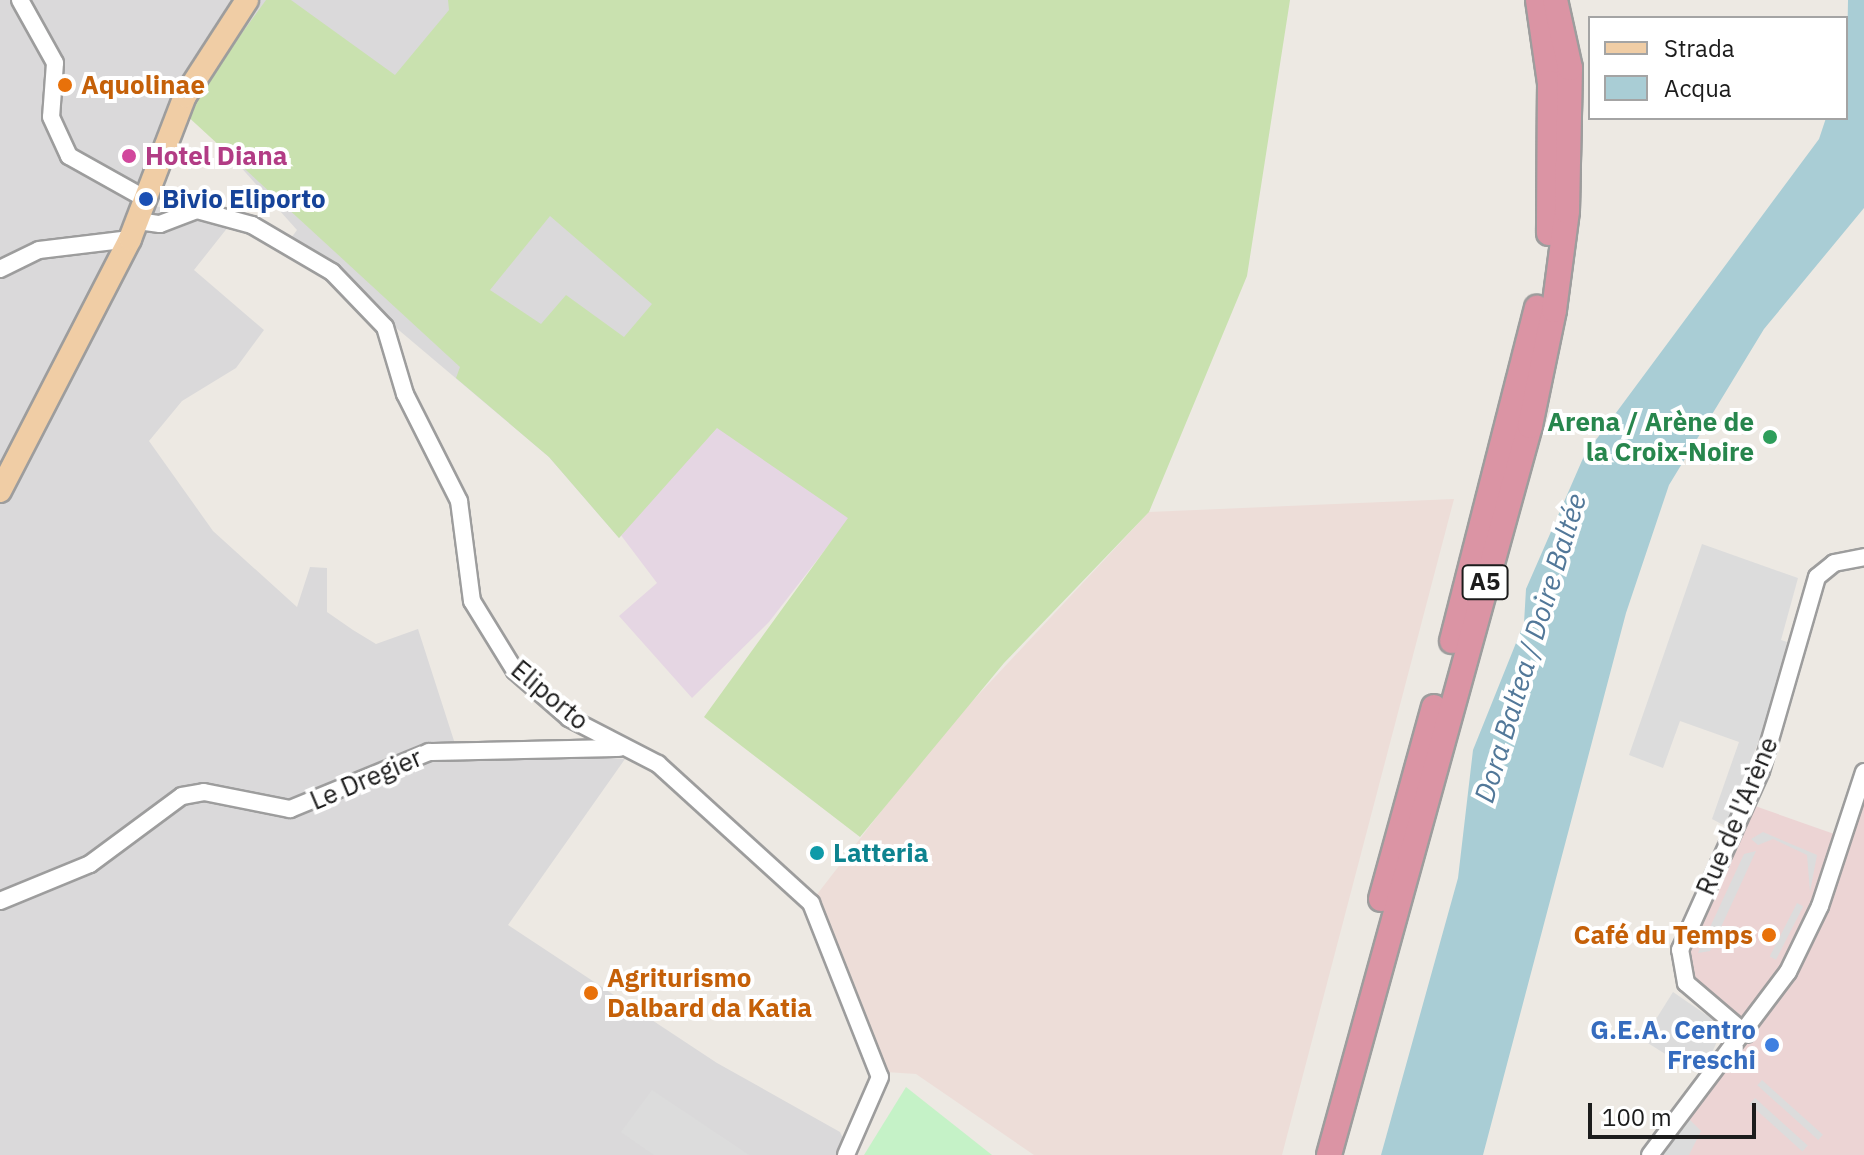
<!DOCTYPE html>
<html>
<head>
<meta charset="utf-8">
<style>
	body { margin:0 }
	#map { position:relative; width:1864px; height:1155px; overflow:hidden; background:#ede9e3; font-family:"IBM Plex Sans",sans-serif }
	div>[style] { position:absolute }
	.residential>* { inset:0; background:#dad9da }
	.commercial>* { inset:0; background:#ecd4d4 }
	.industrial>* { inset:0; background:#e5d6e3 }
	.military>* { inset:0; background:#edddd8 }
	.grass>* { inset:0; background:#c9e1af }
	.park>* { inset:0; background:#c5f2c7 }
	.parking>* { inset:0; background:#dcdcdc; transform-origin:0 0 }
	.water>* { inset:0; background:#a9cdd5 }
	.roads { filter:drop-shadow(2px 0 #9d9d9d) drop-shadow(-2px 0 #9d9d9d) drop-shadow(0 2px #9d9d9d) drop-shadow(0 -2px #9d9d9d) }
	.minor>* { height:16px; margin:-8px; padding:0 8px; transform-origin:8px; border-radius:8px; background:#fff }
	.major>* { height:22px; margin:-11px; padding:0 11px; transform-origin:11px; border-radius:11px; background:#f0cda5 }
	.highway>* { height:24px; margin:-12px; padding:0 12px; transform-origin:12px; border-radius:12px; background:#db94a4 }
	.dots>* { width:22px; height:22px; translate:-50% -50%; box-sizing:border-box; border:4px solid #fff; border-radius:50% }
	span { translate:-50% -50%; white-space:nowrap; text-align:center; line-height:1.15; -webkit-text-stroke:8px #fff; paint-order:stroke }
	.shield-label span { padding:2px 6px; background:#fff; border:2px solid; border-radius:6px; -webkit-text-stroke-width:0 }
	.shield-label { font-size:24px; color:#1c1c1c; font-weight:700 }
	.food-label { font-size:26px; color:#c56008; font-weight:700 }
	.left { translate:0 -50%; text-align:left }
	.right { translate:-100% -50%; text-align:right }
	.hotel-label { font-size:26px; color:#b23c85; font-weight:700 }
	.transit-label { font-size:26px; color:#164399; font-weight:700 }
	.leisure-label { font-size:26px; color:#27864d; font-weight:700 }
	.street-label { font-size:26px; color:#1c1c1c }
	.culture-label { font-size:26px; color:#0d838f; font-weight:700 }
	.shop-label { font-size:26px; color:#366cbe; font-weight:700 }
	.water-label { font-size:28px; color:#527899; font-style:italic }
	.legend { position:absolute; left:1588px; top:16px; width:260px; height:104px; box-sizing:border-box; background:#fff; border:2px solid #a4a4a4; margin:0; padding:10px 14px; list-style:none; font-size:24px; color:#1c1c1c }
	.legend li { display:flex; align-items:center; gap:16px; height:40px }
	.legend b { width:40px; border:2px solid #a4a4a4 }
	.scale { position:absolute; left:1588px; top:1103px; width:168px; height:36px; box-sizing:border-box; border:4px solid #1c1c1c; border-top:0; padding-left:10px; font-size:24px; line-height:28px; white-space:nowrap; color:#1c1c1c; -webkit-text-stroke:6px #fff; paint-order:stroke }
</style>
</head>
<body>
<div id="map">
	<div class="residential">
		<div style="clip-path:polygon(0 0,1032px 0,1029px 52px,846px 526px,717px 428px,619px 538px,549px 457px,375px 310px,283px 249px,297px 230px,187px 107px,155px 206px,232px 222px,194px 270px,264px 330px,236px 368px,182px 401px,149px 441px,213px 531px,297px 607px,310px 567px,327px 568px,327px 612px,353px 630px,376px 644px,418px 629px,456px 747px,625px 759px,508px 925px,717px 1063px,840px 1132px,851px 1155px,0 1155px)"></div>
	</div>
	<div class="commercial">
		<div style="clip-path:polygon(1864px 790px,1864px 1155px,1661px 1155px,1795px 977px)"></div>
		<div style="clip-path:polygon(1755px 806px,1837px 835px,1784px 972px,1745px 1026px,1697px 984px,1688px 947px)"></div>
	</div>
	<div class="industrial">
		<div style="clip-path:polygon(719px 426px,849px 519px,769px 622px,692px 698px,619px 616px,657px 583px,620px 534px)"></div>
	</div>
	<div class="military">
		<div style="clip-path:polygon(1454px 499px,1282px 1155px,1034px 1155px,916px 1074px,886px 1072px,815px 897px,937px 739px,1149px 512px)"></div>
	</div>
	<div class="grass">
		<div style="clip-path:polygon(evenodd,266px 0,291px 0,395px 75px,449px 10px,448px 0,1290px 0,1247px 276px,1149px 512px,1004px 663px,860px 837px,704px 717px,848px 518px,717px 428px,619px 538px,549px 457px,456px 378px,460px 367px,184px 113px,266px 0,550px 216px,652px 304px,624px 337px,566px 295px,541px 324px,490px 290px,550px 216px)"></div>
	</div>
	<div class="park">
		<div style="clip-path:polygon(906px 1087px,992px 1155px,864px 1155px)"></div>
	</div>
	<div class="parking">
		<div style="clip-path:polygon(1702px 544px,1798px 578px,1781px 640px,1787px 642px,1777px 692px,1750px 764px,1756px 771px,1729px 828px,1712px 819px,1739px 742px,1680px 721px,1663px 768px,1629px 755px)"></div>
		<div style="clip-path:polygon(1763px 832px,1817px 855px,1810px 892px,1807px 855px,1773px 839px,1758px 845px,1751px 839px)"></div>
		<div style="clip-path:polygon(1756px 851px,1710px 951px,1698px 953px,1744px 854px)"></div>
		<div style="left:1797px;top:903px;width:7px;height:60px;rotate:27deg"></div>
		<div style="clip-path:polygon(1673px 992px,1724px 1027px,1704px 1069px,1694px 1072px,1643px 1040px)"></div>
		<div style="left:1762px;top:1080px;width:82px;height:7px;rotate:42deg"></div>
		<div style="clip-path:polygon(652px 1090px,749px 1155px,654px 1155px,621px 1132px)"></div>
		<div style="left:1755px;top:1098px;width:71px;height:8px;rotate:42deg"></div>
		<div style="clip-path:polygon(1689px 1119px,1701px 1131px,1689px 1155px,1658px 1155px)"></div>
	</div>
	<div class="water">
		<div style="clip-path:polygon(1848px 0,1864px 0,1864px 208px,1764px 329px,1669px 485px,1626px 613px,1483px 1155px,1381px 1155px,1458px 878px,1473px 750px,1524px 623px,1526px 589px,1584px 456px,1819px 139px,1826px 118px,1846px 118px)"></div>
	</div>
	<div class="roads">
		<div class="minor">
			<div style="left:20px;top:0;width:72px;rotate:60.9deg"></div>
			<div style="left:55px;top:63px;width:54px;rotate:94.2deg"></div>
			<div style="left:51px;top:117px;width:43px;rotate:65.2deg"></div>
			<div style="left:69px;top:156px;width:88px;rotate:29.2deg"></div>
			<div style="left:138px;top:221px;width:22px;rotate:8deg"></div>
			<div style="left:160px;top:224px;width:40px;rotate:-21deg"></div>
			<div style="left:197px;top:210px;width:57px;rotate:15.3deg"></div>
			<div style="left:252px;top:225px;width:93px;rotate:30.4deg"></div>
			<div style="left:332px;top:272px;width:76px;rotate:46.1deg"></div>
			<div style="left:385px;top:327px;width:70px;rotate:73.4deg"></div>
			<div style="left:405px;top:394px;width:120px;rotate:63.2deg"></div>
			<div style="left:459px;top:501px;width:101px;rotate:82.6deg"></div>
			<div style="left:472px;top:601px;width:82px;rotate:58.4deg"></div>
			<div style="left:515px;top:671px;width:72px;rotate:41deg"></div>
			<div style="left:569px;top:718px;width:100px;rotate:27.3deg"></div>
			<div style="left:658px;top:764px;width:207px;rotate:42.3deg"></div>
			<div style="left:811px;top:903px;width:187px;rotate:68.4deg"></div>
			<div style="left:880px;top:1077px;width:85px;rotate:113.6deg"></div>
			<div style="left:0;top:269px;width:43px;rotate:-26deg"></div>
			<div style="left:39px;top:250px;width:92px;rotate:-6.9deg"></div>
			<div style="left:0;top:901px;width:97px;rotate:-22.3deg"></div>
			<div style="left:90px;top:864px;width:114px;rotate:-36.5deg"></div>
			<div style="left:182px;top:796px;width:22px;rotate:-10deg"></div>
			<div style="left:204px;top:792px;width:88px;rotate:11.2deg"></div>
			<div style="left:290px;top:809px;width:150px;rotate:-22.3deg"></div>
			<div style="left:429px;top:752px;width:190px;rotate:-1.2deg"></div>
			<div style="left:1746px;top:1034px;width:79px;rotate:-139.6deg"></div>
			<div style="left:1686px;top:983px;width:34px;rotate:-100deg"></div>
			<div style="left:1680px;top:950px;width:196px;rotate:-65.7deg"></div>
			<div style="left:1761px;top:771px;width:202px;rotate:-73.9deg"></div>
			<div style="left:1817px;top:577px;width:22px;rotate:-39deg"></div>
			<div style="left:1834px;top:563px;width:31px;rotate:-11deg"></div>
			<div style="left:1650px;top:1155px;width:229px;rotate:-53deg"></div>
			<div style="left:1788px;top:972px;width:73px;rotate:-64.1deg"></div>
			<div style="left:1820px;top:906px;width:141px;rotate:-71.8deg"></div>
		</div>
		<div class="major">
			<div style="left:0;top:491px;width:284px;rotate:-62.7deg"></div>
			<div style="left:130px;top:239px;width:153px;rotate:-69deg"></div>
			<div style="left:185px;top:96px;width:114px;rotate:-57.1deg"></div>
		</div>
		<div class="highway">
			<div style="left:1538px;top:0;width:84px;rotate:81.8deg"></div>
			<div style="left:1550px;top:83px;width:150px;rotate:90.4deg"></div>
			<div style="left:1452px;top:641px;width:344px;rotate:-75.7deg"></div>
			<div style="left:1381px;top:899px;width:199px;rotate:-74.6deg"></div>
			<div style="left:1329px;top:1155px;width:756px;rotate:-74.59deg"></div>
			<div style="left:1530px;top:426px;width:118px;rotate:-78.3deg"></div>
			<div style="left:1554px;top:310px;width:100px;rotate:-82.5deg"></div>
			<div style="left:1567px;top:211px;width:143px;rotate:-88.8deg"></div>
			<div style="left:1570px;top:68px;width:70px;rotate:-102.4deg"></div>
		</div>
	</div>
	<div class="dots">
		<div style="left:65px;top:85px;background:#e8710a"></div>
		<div style="left:129px;top:156px;background:#d1479c"></div>
		<div style="left:146px;top:199px;background:#1a4fb4"></div>
		<div style="left:1770px;top:437px;background:#2e9e5b"></div>
		<div style="left:817px;top:853px;background:#0f9aa8"></div>
		<div style="left:1769px;top:935px;background:#e8710a"></div>
		<div style="left:591px;top:993px;background:#e8710a"></div>
		<div style="left:1772px;top:1045px;background:#3f7fe0"></div>
	</div>
	<div class="shield-label">
		<span style="left:1485px;top:582px">A5</span>
	</div>
	<div class="food-label">
		<span class="left" style="left:81px;top:85px">Aquolinae</span>
		<span class="right" style="left:1753px;top:935px">Café du Temps</span>
		<span class="left" style="left:607px;top:993px">Agriturismo<br>Dalbard da Katia</span>
	</div>
	<div class="hotel-label">
		<span class="left" style="left:145px;top:156px">Hotel Diana</span>
	</div>
	<div class="transit-label">
		<span class="left" style="left:162px;top:199px">Bivio Eliporto</span>
	</div>
	<div class="leisure-label">
		<span class="right" style="left:1754px;top:437px">Arena / Arène de<br>la Croix-Noire</span>
	</div>
	<div class="street-label">
		<span style="left:550px;top:695px;rotate:40deg">Eliporto</span>
		<span style="left:366px;top:779px;rotate:-23deg">Le Dregier</span>
		<span style="left:1737px;top:816px;rotate:-67deg">Rue de l'Arène</span>
	</div>
	<div class="culture-label">
		<span class="left" style="left:833px;top:853px">Latteria</span>
	</div>
	<div class="shop-label">
		<span class="right" style="left:1756px;top:1045px">G.E.A. Centro<br>Freschi</span>
	</div>
	<div class="water-label">
		<span style="left:1530px;top:648px;rotate:-73deg">Dora Baltea / Doire Baltée</span>
	</div>
	<ul class="legend">
	<li><b style="height:10px;background:#f0cda5"></b>Strada</li>
	<li><b style="height:22px;background:#a9cdd5"></b>Acqua</li>
	</ul>
	<div class="scale">100 m</div>
</div>
</body>
</html>
